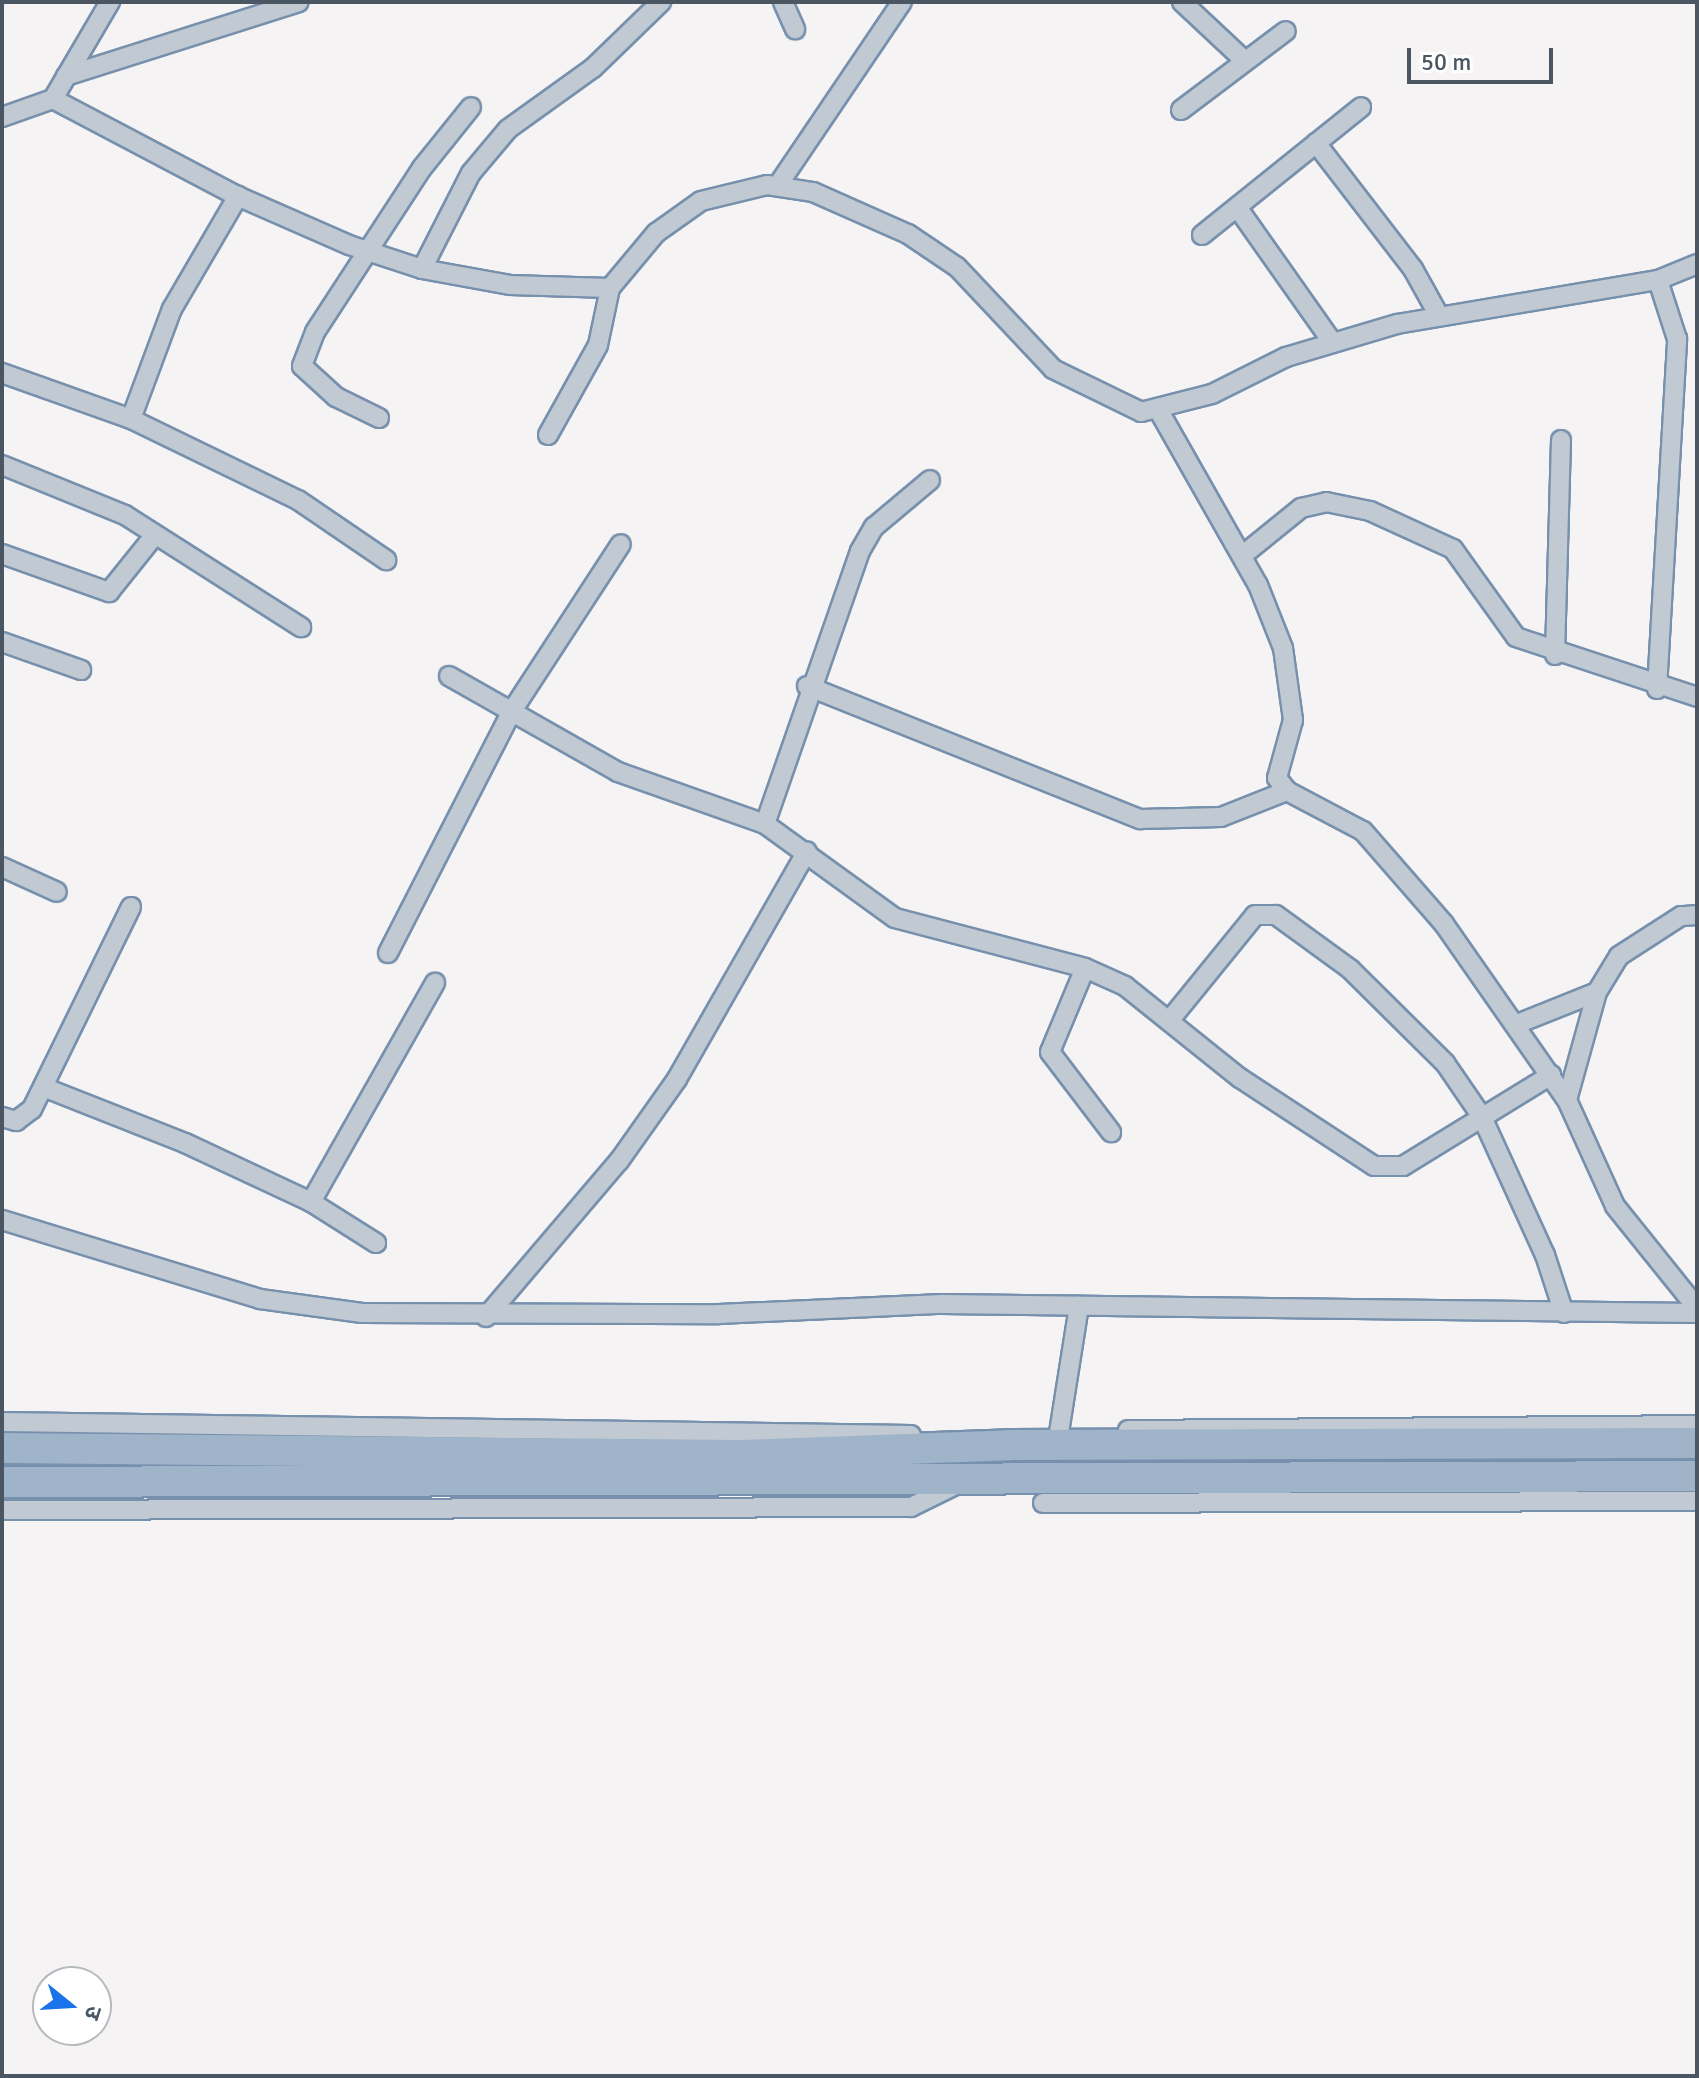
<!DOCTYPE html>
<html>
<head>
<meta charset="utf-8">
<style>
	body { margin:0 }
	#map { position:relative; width:1699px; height:2078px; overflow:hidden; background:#f5f3f3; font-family:Signika,"Noto Sans Devanagari",sans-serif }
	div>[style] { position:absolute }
	.roads { filter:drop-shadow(2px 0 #7690ad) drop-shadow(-2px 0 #7690ad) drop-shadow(0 2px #7690ad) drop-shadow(0 -2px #7690ad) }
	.minor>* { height:18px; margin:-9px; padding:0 9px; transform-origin:9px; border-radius:9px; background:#c1cad2 }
	.trunk>* { height:30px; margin:-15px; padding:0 15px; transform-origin:15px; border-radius:15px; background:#9fb4c9 }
	span { translate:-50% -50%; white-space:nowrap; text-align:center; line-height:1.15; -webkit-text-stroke:6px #fff; paint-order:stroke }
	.frame { position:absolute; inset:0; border:4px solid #4a5661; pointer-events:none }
	.north { position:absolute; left:32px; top:1966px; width:80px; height:80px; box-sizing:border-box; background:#fff; border:2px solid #b7bbc0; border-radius:50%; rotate:108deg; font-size:22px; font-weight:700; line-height:32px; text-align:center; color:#4a5661 }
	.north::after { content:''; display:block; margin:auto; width:28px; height:36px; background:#1a73e8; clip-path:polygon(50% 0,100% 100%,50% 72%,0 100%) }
	.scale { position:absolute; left:1407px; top:48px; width:146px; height:36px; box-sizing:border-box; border:4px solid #4a5661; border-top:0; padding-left:10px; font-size:24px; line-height:28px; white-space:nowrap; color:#4a5661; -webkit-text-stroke:6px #fff; paint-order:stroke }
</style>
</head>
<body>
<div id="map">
	<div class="roads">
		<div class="minor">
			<div style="left:783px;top:2px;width:30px;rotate:66deg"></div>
			<div style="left:1182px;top:2px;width:83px;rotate:43.1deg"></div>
			<div style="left:66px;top:76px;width:244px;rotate:-17.6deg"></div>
			<div style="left:53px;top:99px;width:206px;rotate:27.8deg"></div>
			<div style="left:235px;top:195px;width:124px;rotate:23.7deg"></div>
			<div style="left:349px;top:245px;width:77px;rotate:18.2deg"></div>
			<div style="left:422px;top:269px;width:89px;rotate:10.3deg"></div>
			<div style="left:510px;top:285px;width:100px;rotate:1.7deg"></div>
			<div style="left:610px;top:288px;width:72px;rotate:-50.1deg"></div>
			<div style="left:656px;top:233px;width:55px;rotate:-35.4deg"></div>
			<div style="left:701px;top:201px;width:68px;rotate:-13.6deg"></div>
			<div style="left:767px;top:185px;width:47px;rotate:8.7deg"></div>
			<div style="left:813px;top:192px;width:104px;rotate:23.9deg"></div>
			<div style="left:908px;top:234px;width:59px;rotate:34deg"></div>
			<div style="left:957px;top:267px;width:140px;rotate:46.7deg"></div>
			<div style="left:1053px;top:369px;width:98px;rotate:26deg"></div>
			<div style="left:1141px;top:412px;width:73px;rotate:-14.2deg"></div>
			<div style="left:1212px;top:394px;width:83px;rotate:-26.6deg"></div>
			<div style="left:1286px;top:357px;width:116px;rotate:-16.6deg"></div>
			<div style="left:1397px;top:324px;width:265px;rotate:-9.6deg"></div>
			<div style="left:1658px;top:280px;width:42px;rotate:-22.3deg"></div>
			<div style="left:1181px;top:110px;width:131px;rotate:-37deg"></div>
			<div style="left:2px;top:117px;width:54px;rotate:-19.4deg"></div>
			<div style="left:53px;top:99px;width:113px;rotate:-59.6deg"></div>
			<div style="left:1316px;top:143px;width:159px;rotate:52.4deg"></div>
			<div style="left:1413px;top:269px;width:51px;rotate:60.9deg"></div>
			<div style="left:778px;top:185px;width:221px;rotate:-55.9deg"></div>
			<div style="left:1237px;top:207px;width:166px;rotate:54.8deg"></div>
			<div style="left:1202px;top:235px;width:204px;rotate:-38.8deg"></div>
			<div style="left:422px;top:269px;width:108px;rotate:-63deg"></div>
			<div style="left:471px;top:173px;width:57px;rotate:-49.9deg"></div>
			<div style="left:508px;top:129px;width:105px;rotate:-35.7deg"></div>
			<div style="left:593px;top:68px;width:95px;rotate:-44.1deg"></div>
			<div style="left:2px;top:373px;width:137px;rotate:19.6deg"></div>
			<div style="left:131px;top:419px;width:186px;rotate:25.9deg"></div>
			<div style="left:298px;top:500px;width:107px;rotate:34.3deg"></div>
			<div style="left:1159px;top:411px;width:200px;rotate:60.4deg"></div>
			<div style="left:1258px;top:585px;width:68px;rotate:68.4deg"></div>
			<div style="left:1283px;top:648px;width:73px;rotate:82.1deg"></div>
			<div style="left:1293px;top:720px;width:60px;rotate:105.4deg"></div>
			<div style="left:1277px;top:778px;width:16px;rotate:52deg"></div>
			<div style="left:1287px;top:791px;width:86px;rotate:27.8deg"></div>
			<div style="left:1363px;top:831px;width:123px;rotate:48.9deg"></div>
			<div style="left:1444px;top:924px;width:215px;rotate:55.1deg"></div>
			<div style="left:379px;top:418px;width:48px;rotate:-154deg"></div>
			<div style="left:336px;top:397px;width:46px;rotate:-137.6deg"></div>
			<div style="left:302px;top:366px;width:36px;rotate:-69deg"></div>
			<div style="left:315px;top:332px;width:196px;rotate:-56.9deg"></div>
			<div style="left:422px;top:168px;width:78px;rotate:-51.2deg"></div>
			<div style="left:131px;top:419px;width:117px;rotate:-69.6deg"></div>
			<div style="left:172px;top:309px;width:131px;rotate:-59.7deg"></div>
			<div style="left:548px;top:435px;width:103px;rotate:-60.9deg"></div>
			<div style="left:598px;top:345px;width:58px;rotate:-78.1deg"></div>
			<div style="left:2px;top:465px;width:133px;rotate:22.1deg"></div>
			<div style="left:125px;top:515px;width:209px;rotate:32.5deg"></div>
			<div style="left:2px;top:554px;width:114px;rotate:19.6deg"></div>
			<div style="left:109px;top:592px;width:72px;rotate:-51.2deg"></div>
			<div style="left:1243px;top:555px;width:75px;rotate:-39deg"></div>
			<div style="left:1301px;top:508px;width:26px;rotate:-13deg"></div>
			<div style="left:1326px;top:502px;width:45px;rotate:11.6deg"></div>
			<div style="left:1370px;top:511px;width:91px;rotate:24.6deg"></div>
			<div style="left:1453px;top:549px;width:108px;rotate:54.4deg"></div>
			<div style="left:1516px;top:637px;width:191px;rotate:18.3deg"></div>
			<div style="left:2px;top:642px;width:84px;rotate:19.5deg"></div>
			<div style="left:1555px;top:655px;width:215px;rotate:-88.4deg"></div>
			<div style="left:449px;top:676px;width:194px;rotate:29.6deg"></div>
			<div style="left:618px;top:772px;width:156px;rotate:19.5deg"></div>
			<div style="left:765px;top:824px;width:160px;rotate:35.9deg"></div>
			<div style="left:895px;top:918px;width:196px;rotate:14.7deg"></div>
			<div style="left:1085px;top:968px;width:44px;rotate:24.2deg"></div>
			<div style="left:1125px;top:986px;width:147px;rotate:38.7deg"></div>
			<div style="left:1240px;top:1078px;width:160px;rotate:33.3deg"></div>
			<div style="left:1374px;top:1166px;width:29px"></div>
			<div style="left:1403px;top:1166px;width:174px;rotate:-31.6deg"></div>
			<div style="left:807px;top:686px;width:359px;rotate:21.8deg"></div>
			<div style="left:1140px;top:819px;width:81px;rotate:-1.4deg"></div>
			<div style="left:1221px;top:817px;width:71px;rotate:-21.5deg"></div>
			<div style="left:1657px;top:689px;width:351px;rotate:-86.7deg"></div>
			<div style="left:1677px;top:339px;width:62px;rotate:-107.9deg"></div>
			<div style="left:765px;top:824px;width:289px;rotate:-70.8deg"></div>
			<div style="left:860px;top:551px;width:28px;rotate:-60deg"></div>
			<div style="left:874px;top:527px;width:73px;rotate:-40deg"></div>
			<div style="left:2px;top:867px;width:60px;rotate:24.4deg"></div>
			<div style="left:1697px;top:915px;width:16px;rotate:176deg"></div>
			<div style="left:1681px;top:916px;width:74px;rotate:147.2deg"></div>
			<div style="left:1619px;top:956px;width:42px;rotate:121.4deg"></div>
			<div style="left:1597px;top:992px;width:112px;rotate:105.5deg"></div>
			<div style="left:1567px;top:1100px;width:116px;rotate:65.6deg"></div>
			<div style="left:1615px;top:1206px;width:131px;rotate:51.2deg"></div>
			<div style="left:388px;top:953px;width:272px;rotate:-62.9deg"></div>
			<div style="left:512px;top:711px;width:199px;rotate:-56.9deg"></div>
			<div style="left:1085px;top:968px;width:91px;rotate:112.6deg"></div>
			<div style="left:1050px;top:1052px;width:101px;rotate:52.7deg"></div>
			<div style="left:1169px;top:1021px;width:136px;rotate:-50.9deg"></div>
			<div style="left:1255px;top:915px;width:21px"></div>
			<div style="left:1276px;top:915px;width:92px;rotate:36.1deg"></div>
			<div style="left:1350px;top:969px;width:134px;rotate:44.7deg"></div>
			<div style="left:1445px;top:1063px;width:65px;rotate:55.6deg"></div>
			<div style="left:1482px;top:1117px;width:152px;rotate:65.5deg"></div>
			<div style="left:1545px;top:1255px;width:61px;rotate:71.9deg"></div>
			<div style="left:1517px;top:1024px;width:86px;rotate:-21.8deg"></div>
			<div style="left:43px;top:1087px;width:153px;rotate:21.5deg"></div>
			<div style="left:185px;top:1143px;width:139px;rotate:25.1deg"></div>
			<div style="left:311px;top:1202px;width:77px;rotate:32.2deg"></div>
			<div style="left:2px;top:1117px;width:15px;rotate:16deg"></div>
			<div style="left:16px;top:1121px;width:20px;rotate:-37deg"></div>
			<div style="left:32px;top:1109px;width:225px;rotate:-63.9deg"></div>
			<div style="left:311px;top:1202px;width:252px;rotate:-60.5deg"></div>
			<div style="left:2px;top:1220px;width:270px;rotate:17deg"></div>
			<div style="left:260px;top:1299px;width:103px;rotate:7.8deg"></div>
			<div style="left:362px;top:1313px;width:357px;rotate:0.2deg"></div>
			<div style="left:719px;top:1314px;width:223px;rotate:-2.6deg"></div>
			<div style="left:942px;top:1304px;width:755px;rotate:0.68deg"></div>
			<div style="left:486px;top:1317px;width:205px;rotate:-49.6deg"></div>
			<div style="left:619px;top:1161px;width:100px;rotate:-54.7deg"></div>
			<div style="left:677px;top:1079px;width:262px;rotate:-60.3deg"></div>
			<div style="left:2px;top:1422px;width:909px;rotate:0.82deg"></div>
			<div style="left:1128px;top:1430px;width:569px;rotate:-0.5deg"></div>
			<div style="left:1057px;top:1445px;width:141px;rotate:-81deg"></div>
			<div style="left:1043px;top:1503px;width:654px;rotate:-0.18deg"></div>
			<div style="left:2px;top:1510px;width:909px;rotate:-0.19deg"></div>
			<div style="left:911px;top:1507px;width:64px;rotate:-26.2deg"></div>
		</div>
		<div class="trunk">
			<div style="left:2px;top:1448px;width:740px;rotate:0.54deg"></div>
			<div style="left:742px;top:1455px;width:268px;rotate:-2.1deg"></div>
			<div style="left:1010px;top:1445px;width:687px;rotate:-0.17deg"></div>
			<div style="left:2px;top:1482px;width:1695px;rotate:-0.2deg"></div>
		</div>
	</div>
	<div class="frame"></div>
	<div class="north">उ</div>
	<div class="scale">50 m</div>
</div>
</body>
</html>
